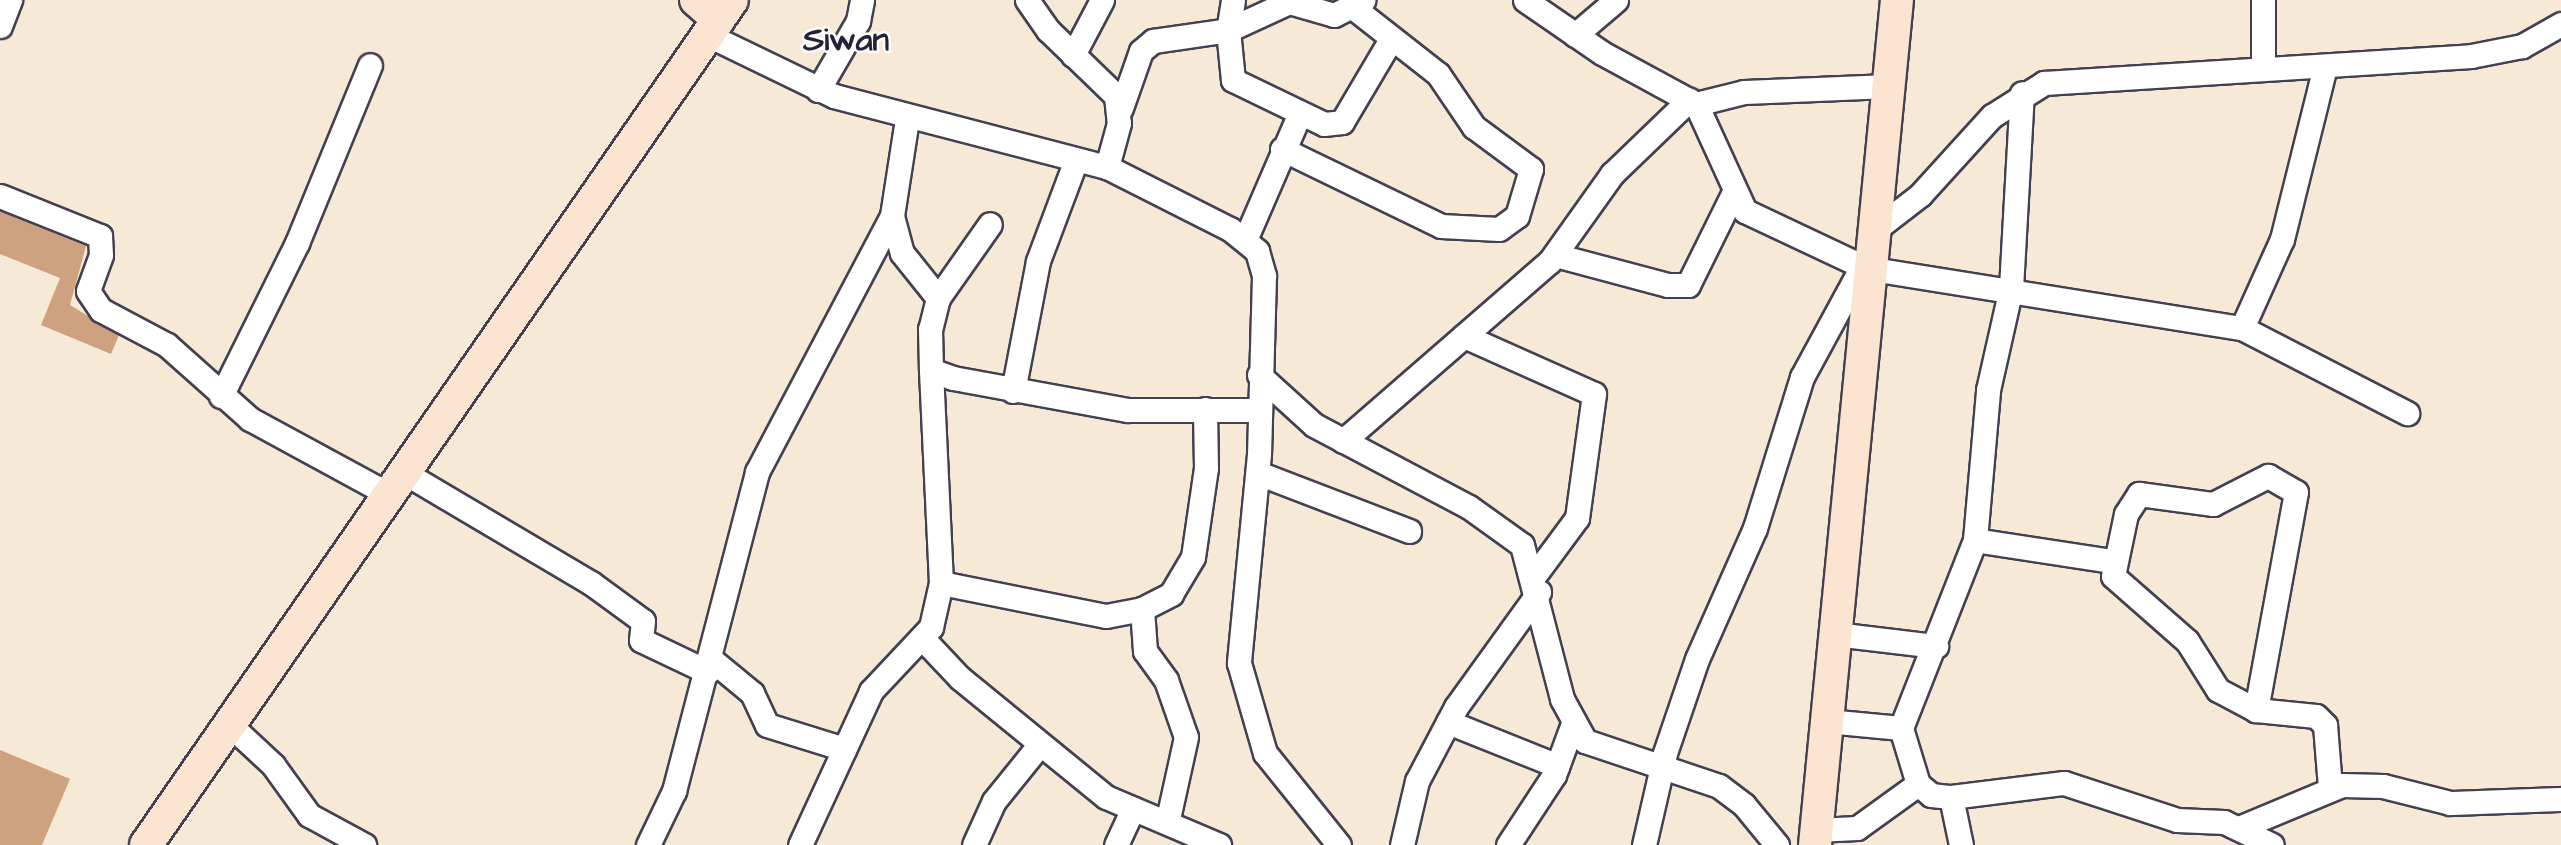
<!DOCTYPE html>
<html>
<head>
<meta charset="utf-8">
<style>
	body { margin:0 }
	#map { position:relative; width:2561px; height:845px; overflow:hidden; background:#f6ead6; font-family:"Architects Daughter",sans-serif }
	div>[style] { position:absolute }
	.building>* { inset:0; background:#cea180 }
	.roads { filter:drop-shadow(2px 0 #424052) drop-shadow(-2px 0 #424052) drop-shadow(0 2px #424052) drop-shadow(0 -2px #424052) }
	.street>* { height:23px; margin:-11.5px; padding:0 11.5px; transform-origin:11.5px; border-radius:11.5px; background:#fff }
	.secondary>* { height:32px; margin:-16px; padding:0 16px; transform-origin:16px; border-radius:16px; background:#fce5d0 }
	span { translate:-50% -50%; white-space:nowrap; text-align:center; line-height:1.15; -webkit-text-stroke:5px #fdfcf7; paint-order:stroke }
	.town-label { font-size:33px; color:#22223b; font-weight:700 }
</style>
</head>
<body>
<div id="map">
	<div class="building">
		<div style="clip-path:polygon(0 211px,86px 246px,70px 305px,119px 335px,111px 354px,41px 325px,60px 278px,0 254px)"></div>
		<div style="clip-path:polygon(0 750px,70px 779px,42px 845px,0 845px)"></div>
	</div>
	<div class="roads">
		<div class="street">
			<div style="left:1027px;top:0;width:37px;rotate:55deg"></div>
			<div style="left:1048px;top:30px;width:95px;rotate:44.1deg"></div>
			<div style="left:1116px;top:96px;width:27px;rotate:84deg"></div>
			<div style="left:1119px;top:123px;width:46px;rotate:105.3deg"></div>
			<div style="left:1233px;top:0;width:30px;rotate:99deg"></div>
			<div style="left:1228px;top:30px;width:50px;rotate:84.3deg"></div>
			<div style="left:1233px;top:80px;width:101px;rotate:25.8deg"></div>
			<div style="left:1324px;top:124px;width:18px;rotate:-6deg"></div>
			<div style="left:1342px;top:122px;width:96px;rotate:-59.4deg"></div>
			<div style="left:1525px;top:0;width:93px;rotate:34.5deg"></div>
			<div style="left:1602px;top:53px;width:107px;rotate:28.5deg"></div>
			<div style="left:1696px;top:104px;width:118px;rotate:65.4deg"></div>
			<div style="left:1745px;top:211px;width:127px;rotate:25.2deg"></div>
			<div style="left:2263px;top:0;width:65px;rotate:90deg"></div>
			<div style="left:0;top:26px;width:28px;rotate:-69deg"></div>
			<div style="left:1575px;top:35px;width:54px;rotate:-40.5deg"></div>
			<div style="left:710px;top:36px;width:138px;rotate:25.8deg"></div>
			<div style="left:834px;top:96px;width:282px;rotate:14.6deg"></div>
			<div style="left:1107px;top:167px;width:138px;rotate:26.8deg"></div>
			<div style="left:1230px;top:229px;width:35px;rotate:39deg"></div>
			<div style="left:1257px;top:251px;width:26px;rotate:74deg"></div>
			<div style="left:1264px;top:276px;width:178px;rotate:91.6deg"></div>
			<div style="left:1259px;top:454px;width:210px;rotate:95.5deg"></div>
			<div style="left:1239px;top:663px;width:94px;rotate:73.9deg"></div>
			<div style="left:1265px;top:753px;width:118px;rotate:51.2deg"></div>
			<div style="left:1073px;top:55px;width:62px;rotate:-62.2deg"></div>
			<div style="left:818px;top:90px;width:80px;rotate:-59.9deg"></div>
			<div style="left:858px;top:21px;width:21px;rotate:-79deg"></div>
			<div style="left:1696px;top:104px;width:49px;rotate:-14deg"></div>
			<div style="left:1744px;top:92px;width:145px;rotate:-2.4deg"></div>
			<div style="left:1121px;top:108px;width:60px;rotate:-70.7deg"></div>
			<div style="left:1141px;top:51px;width:16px;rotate:-40deg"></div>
			<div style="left:1153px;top:41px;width:76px;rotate:-8.3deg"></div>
			<div style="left:1228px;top:30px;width:67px;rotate:-24.7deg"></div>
			<div style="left:1289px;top:2px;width:47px;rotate:16.1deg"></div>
			<div style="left:1334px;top:15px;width:33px;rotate:-27deg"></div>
			<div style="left:907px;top:119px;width:98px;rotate:98.8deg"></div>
			<div style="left:892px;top:216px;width:38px;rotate:75deg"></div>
			<div style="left:902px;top:253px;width:58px;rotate:51.3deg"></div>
			<div style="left:938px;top:298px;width:90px;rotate:-54.9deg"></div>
			<div style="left:1282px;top:149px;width:177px;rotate:25.8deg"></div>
			<div style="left:1441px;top:226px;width:58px;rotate:3deg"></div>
			<div style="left:1499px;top:229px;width:22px;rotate:-36deg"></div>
			<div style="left:1517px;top:216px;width:49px;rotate:-73.4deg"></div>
			<div style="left:1531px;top:169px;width:71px;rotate:-143.6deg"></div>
			<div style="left:1474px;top:127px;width:64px;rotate:-124.2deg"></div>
			<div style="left:1438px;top:74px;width:105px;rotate:-141.9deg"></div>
			<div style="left:0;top:196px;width:108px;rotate:21.8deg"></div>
			<div style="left:100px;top:236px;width:19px;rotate:87deg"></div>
			<div style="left:101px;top:255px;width:38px;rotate:110deg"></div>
			<div style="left:88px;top:291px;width:23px;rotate:56deg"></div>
			<div style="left:101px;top:310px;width:75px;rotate:27.9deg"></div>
			<div style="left:167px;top:345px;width:111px;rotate:41.7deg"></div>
			<div style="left:250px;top:419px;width:159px;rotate:28.5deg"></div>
			<div style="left:1876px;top:229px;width:56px;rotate:-37.7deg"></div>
			<div style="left:1920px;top:195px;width:107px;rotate:-47.7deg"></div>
			<div style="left:1992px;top:116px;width:62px;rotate:-32.4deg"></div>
			<div style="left:2044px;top:83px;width:428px;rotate:-3.6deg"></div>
			<div style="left:2471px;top:56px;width:52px;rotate:-11.1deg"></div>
			<div style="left:2522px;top:46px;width:45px;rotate:-29.4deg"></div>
			<div style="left:1245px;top:240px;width:138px;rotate:-66.6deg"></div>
			<div style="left:1555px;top:255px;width:117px;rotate:14.9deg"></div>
			<div style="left:1668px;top:285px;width:20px"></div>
			<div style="left:1688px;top:285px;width:104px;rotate:-63.7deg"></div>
			<div style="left:1872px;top:269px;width:375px;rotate:9.1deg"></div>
			<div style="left:2242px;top:328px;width:186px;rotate:27.3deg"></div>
			<div style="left:938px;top:298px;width:32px;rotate:104deg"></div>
			<div style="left:930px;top:329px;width:41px;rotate:88.6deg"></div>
			<div style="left:931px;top:370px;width:23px;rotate:20deg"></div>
			<div style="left:953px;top:378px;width:178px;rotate:10.4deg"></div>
			<div style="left:1128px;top:410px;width:129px"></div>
			<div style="left:2242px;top:328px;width:98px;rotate:-65.8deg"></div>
			<div style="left:2282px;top:239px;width:178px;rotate:-76deg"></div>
			<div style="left:1464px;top:336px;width:142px;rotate:24deg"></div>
			<div style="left:1594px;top:394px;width:125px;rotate:97.8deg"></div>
			<div style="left:1577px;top:518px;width:72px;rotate:126.6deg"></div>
			<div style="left:1259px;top:375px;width:74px;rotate:42.3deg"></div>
			<div style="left:1314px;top:425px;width:175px;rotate:27.9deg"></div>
			<div style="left:1469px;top:507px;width:65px;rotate:35.6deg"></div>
			<div style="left:1522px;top:545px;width:159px;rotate:75.4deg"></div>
			<div style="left:1562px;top:699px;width:48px;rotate:61.3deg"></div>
			<div style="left:1585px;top:741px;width:141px;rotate:18.6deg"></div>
			<div style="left:1719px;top:786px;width:31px;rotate:37deg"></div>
			<div style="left:1744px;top:805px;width:52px;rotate:50.5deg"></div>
			<div style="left:1013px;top:391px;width:132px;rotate:-79.1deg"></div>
			<div style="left:1038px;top:261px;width:108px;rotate:-69.4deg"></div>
			<div style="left:221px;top:396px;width:171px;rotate:-63.6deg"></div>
			<div style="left:297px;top:243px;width:192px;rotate:-67.7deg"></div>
			<div style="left:1343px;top:441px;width:274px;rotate:-41deg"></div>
			<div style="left:1550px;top:261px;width:107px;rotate:-54.5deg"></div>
			<div style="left:1612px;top:174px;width:107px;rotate:-43.9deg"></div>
			<div style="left:405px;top:473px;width:216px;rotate:30.6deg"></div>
			<div style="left:591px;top:583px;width:64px;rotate:36.2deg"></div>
			<div style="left:643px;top:621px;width:19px;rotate:96deg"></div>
			<div style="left:641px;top:640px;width:74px;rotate:25.5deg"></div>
			<div style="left:1258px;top:473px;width:162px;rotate:21deg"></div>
			<div style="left:1975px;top:540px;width:151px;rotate:-85deg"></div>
			<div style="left:1988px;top:390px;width:105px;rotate:-77.3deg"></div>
			<div style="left:2011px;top:288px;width:195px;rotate:-86.8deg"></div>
			<div style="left:941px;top:583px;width:168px;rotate:11.3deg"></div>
			<div style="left:1106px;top:616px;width:37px;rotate:-11deg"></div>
			<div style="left:1142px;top:609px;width:33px;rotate:-27deg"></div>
			<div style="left:1171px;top:594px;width:43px;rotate:-59.3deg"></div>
			<div style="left:1193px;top:557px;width:90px;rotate:-81.7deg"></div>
			<div style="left:1206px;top:468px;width:59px;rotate:-91deg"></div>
			<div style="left:1142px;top:609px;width:42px;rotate:85.9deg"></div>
			<div style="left:1145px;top:651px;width:36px;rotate:54deg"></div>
			<div style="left:1166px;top:680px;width:60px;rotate:70.7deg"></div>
			<div style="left:1186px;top:737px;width:84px;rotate:102.4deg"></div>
			<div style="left:1835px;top:634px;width:102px;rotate:6.8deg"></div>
			<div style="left:925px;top:641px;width:51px;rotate:46.6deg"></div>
			<div style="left:960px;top:678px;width:188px;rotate:39.2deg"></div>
			<div style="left:1106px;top:797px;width:123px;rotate:23deg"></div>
			<div style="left:712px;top:660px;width:52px;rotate:39.5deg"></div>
			<div style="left:752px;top:693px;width:35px;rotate:65deg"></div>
			<div style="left:767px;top:725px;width:81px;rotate:17.3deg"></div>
			<div style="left:2256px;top:710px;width:43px;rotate:-152.2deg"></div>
			<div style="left:2218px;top:690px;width:58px;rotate:-122.3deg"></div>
			<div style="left:2187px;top:641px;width:98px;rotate:-138.7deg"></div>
			<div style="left:2113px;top:576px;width:63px;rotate:-78.2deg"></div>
			<div style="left:2126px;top:514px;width:24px;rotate:-57deg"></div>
			<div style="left:2139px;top:494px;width:75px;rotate:7.7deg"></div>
			<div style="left:2213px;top:504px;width:62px;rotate:-27deg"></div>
			<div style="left:2268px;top:476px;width:32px;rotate:30deg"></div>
			<div style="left:2296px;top:492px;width:222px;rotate:100.4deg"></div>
			<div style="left:2256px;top:710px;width:60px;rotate:5.7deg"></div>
			<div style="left:2316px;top:716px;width:13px;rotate:45deg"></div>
			<div style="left:2325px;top:725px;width:62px;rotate:85.4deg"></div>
			<div style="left:1827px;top:721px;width:74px;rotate:5.4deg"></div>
			<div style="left:1901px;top:728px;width:202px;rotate:-68.5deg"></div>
			<div style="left:1975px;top:540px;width:139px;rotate:8.7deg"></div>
			<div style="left:1448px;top:722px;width:118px;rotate:21.8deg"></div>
			<div style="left:230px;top:725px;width:59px;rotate:42.9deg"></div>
			<div style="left:273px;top:765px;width:62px;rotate:54.2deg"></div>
			<div style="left:309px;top:815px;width:63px;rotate:28.6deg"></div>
			<div style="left:1901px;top:728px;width:59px;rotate:73.1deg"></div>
			<div style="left:1918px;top:784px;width:17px;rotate:40deg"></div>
			<div style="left:1931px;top:795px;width:20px;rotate:6deg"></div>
			<div style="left:2241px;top:827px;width:109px;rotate:-22.6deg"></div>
			<div style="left:2342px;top:785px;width:41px;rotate:1.4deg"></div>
			<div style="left:2383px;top:786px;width:69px;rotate:14.2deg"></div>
			<div style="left:2450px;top:803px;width:111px;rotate:-2.1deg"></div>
			<div style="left:1816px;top:830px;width:41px;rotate:-2.8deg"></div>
			<div style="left:1857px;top:828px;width:75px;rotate:-35.8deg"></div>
			<div style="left:648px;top:845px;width:60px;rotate:-64.3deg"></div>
			<div style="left:674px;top:791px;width:330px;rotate:-75.4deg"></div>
			<div style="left:757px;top:472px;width:289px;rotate:-62.2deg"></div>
			<div style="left:800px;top:845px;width:170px;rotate:-65.2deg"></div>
			<div style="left:871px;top:691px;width:88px;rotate:-46.8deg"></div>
			<div style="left:931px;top:627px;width:45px;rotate:-77.2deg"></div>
			<div style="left:941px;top:583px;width:213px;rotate:-92.7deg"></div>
			<div style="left:974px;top:845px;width:48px;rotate:-65.6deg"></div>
			<div style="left:994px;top:801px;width:73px;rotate:-51.1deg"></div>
			<div style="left:1116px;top:845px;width:40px;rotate:-65deg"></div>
			<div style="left:1402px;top:845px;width:66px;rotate:-76.8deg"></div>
			<div style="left:1417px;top:781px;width:84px;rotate:-62.2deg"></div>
			<div style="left:1456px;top:707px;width:142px;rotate:-54.2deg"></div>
			<div style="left:1508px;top:845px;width:84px;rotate:-56.7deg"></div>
			<div style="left:1554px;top:775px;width:52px;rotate:-69.8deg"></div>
			<div style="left:1644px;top:845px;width:94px;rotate:-77.1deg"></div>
			<div style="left:1665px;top:753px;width:99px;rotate:-71.2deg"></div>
			<div style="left:1697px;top:659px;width:143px;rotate:-66.1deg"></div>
			<div style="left:1755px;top:528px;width:158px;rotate:-72.7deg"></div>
			<div style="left:1802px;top:377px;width:145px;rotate:-61.5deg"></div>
			<div style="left:1961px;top:845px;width:49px;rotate:-101.8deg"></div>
			<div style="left:1951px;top:797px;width:114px;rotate:-7.1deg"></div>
			<div style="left:2064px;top:783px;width:119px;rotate:18.1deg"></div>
			<div style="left:2177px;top:820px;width:47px;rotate:2.4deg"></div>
			<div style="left:2224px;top:822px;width:53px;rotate:25.6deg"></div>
		</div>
		<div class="secondary">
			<div style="left:696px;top:0;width:30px;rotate:41deg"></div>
			<div style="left:146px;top:845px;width:1028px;rotate:-55.26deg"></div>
			<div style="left:1815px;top:845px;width:849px;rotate:-84.46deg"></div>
		</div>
	</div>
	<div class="town-label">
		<span style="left:846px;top:41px">Siwan</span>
	</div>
</div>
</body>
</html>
